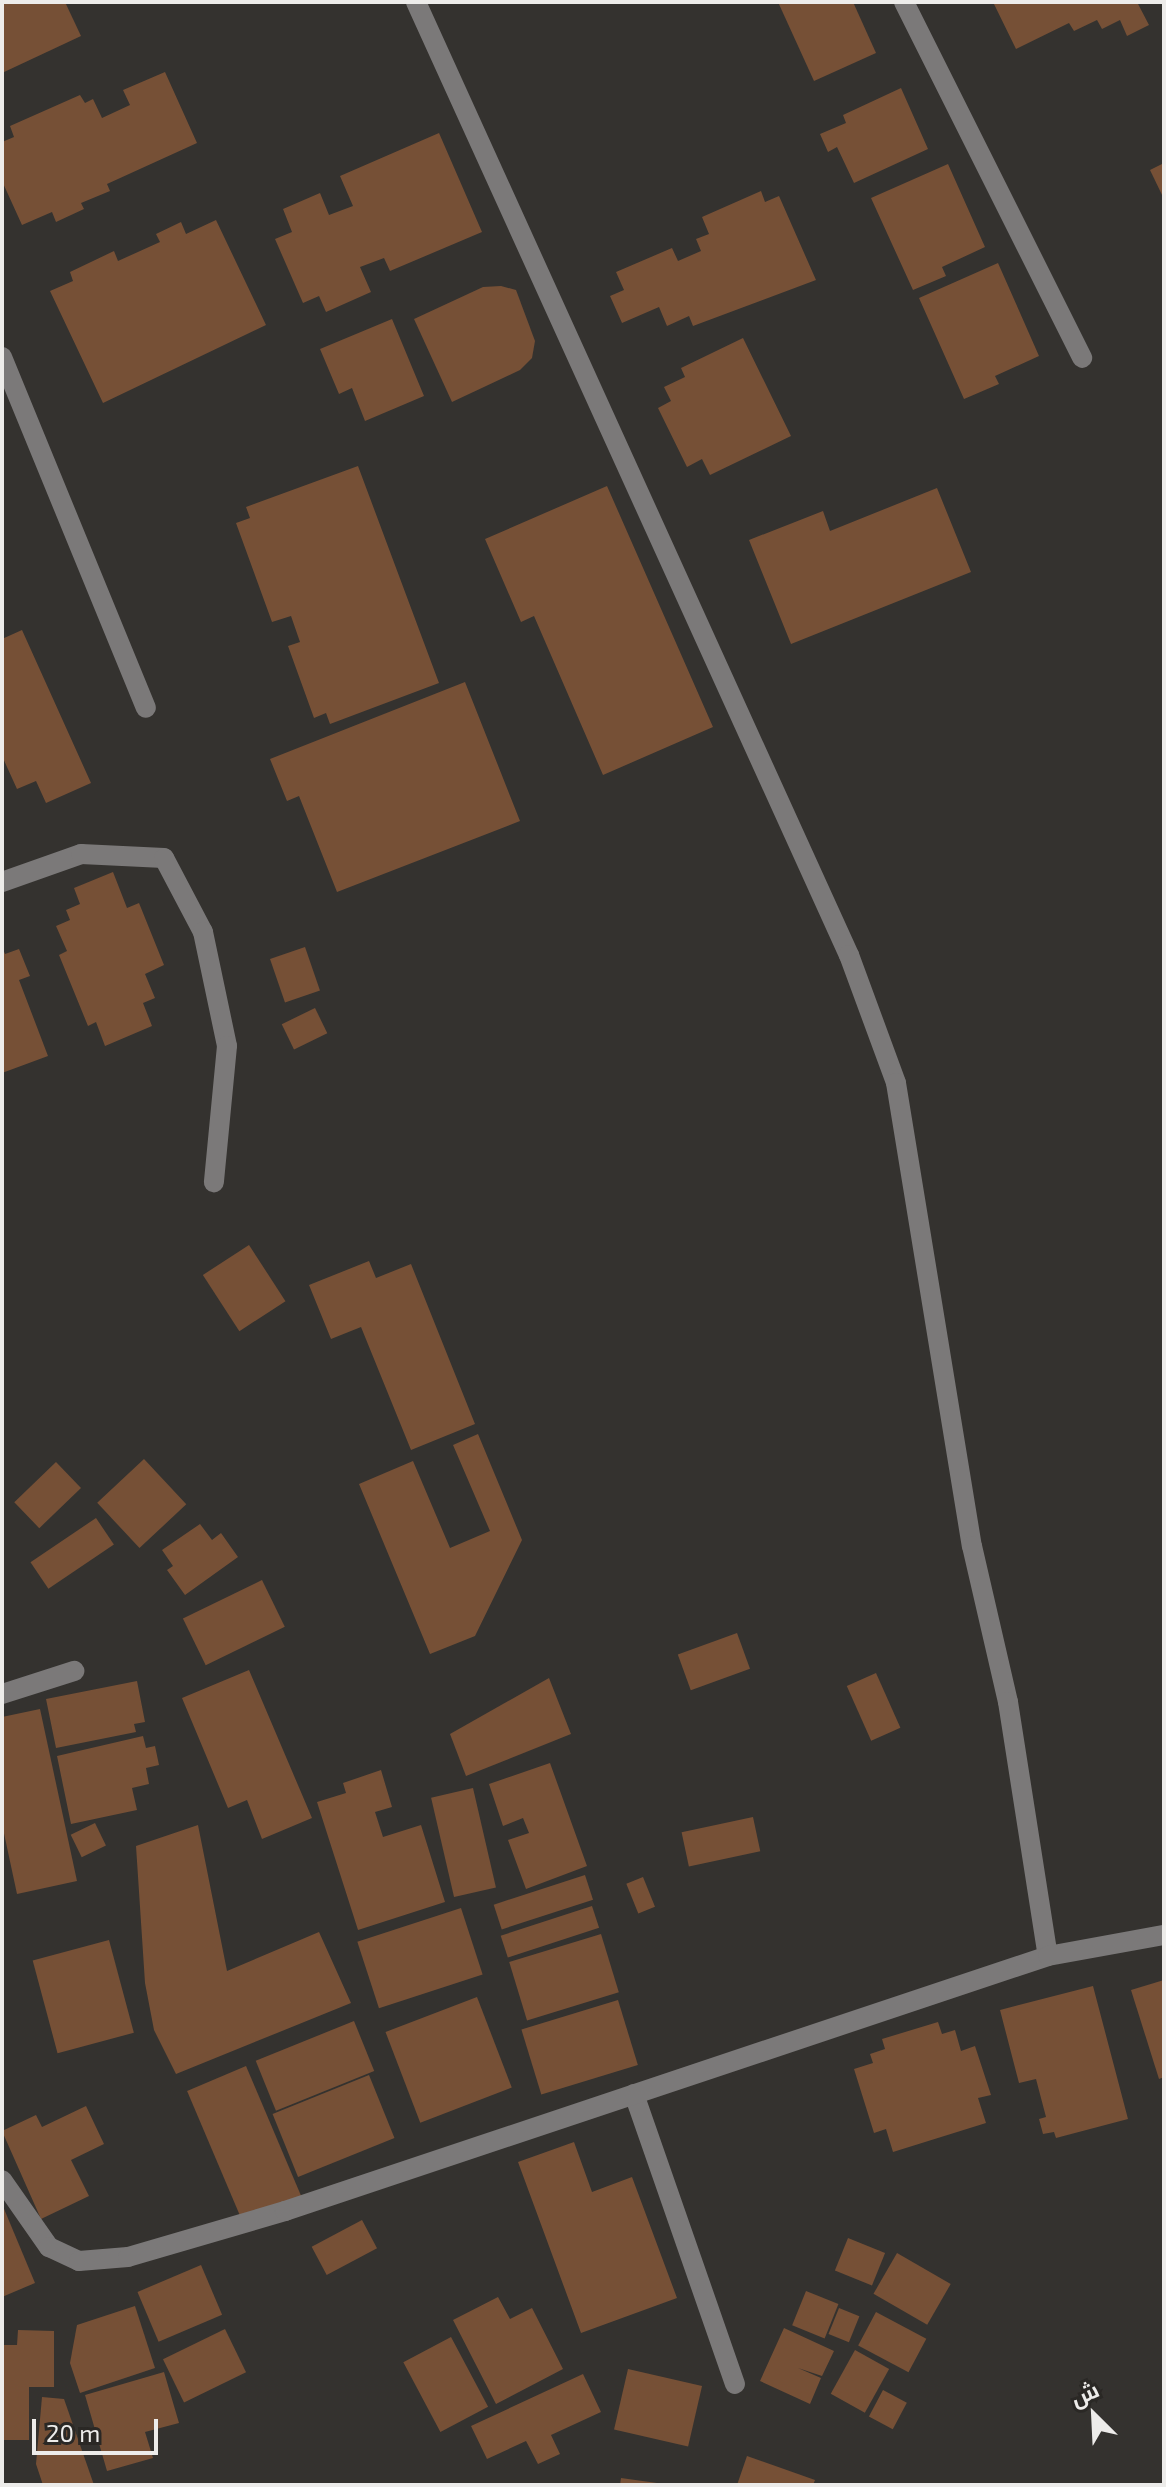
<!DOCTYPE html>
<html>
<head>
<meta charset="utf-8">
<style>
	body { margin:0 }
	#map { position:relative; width:1166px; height:2487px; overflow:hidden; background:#34322f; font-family:"Exo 2",Cairo,sans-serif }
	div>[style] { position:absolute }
	.building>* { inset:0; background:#765036; transform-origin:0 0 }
	.minor>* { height:20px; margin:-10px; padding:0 10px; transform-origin:10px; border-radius:10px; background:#7b7979 }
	span { translate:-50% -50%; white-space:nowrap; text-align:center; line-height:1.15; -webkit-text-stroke:6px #2a2825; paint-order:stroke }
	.frame { position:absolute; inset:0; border:4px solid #edecea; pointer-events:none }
	.north { position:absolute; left:1054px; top:2375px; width:80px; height:80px; -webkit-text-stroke:6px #2a2825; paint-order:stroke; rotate:336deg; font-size:22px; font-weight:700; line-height:32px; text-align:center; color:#edecea }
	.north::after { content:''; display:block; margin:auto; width:28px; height:36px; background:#edecea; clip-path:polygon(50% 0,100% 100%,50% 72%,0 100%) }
	.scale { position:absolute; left:32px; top:2419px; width:126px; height:36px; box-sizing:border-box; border:4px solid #edecea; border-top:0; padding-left:10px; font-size:24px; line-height:28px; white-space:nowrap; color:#edecea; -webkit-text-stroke:6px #2a2825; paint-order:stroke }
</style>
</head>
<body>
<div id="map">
	<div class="building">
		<div style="clip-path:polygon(2px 2px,65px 2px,81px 36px,2px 73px)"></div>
		<div style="clip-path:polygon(778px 2px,853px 2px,876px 53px,814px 81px)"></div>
		<div style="clip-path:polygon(993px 2px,1137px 2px,1149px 25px,1127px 36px,1120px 20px,1102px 29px,1097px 20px,1074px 31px,1069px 23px,1016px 49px)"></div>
		<div style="clip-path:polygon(165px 72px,197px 143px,107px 184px,110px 191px,81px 203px,84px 209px,56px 222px,52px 212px,22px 225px,2px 181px,2px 142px,14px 137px,10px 126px,80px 95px,85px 103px,93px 99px,102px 118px,130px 105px,123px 90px)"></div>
		<div style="clip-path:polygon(901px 88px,928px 149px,854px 183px,837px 147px,828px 152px,820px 134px,846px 123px,843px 115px)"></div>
		<div style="clip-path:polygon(439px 133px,482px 232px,390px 271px,384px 258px,360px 267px,371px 292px,326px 312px,319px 296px,303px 303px,275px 239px,292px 232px,283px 209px,320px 193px,329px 215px,353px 206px,340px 176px)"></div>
		<div style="clip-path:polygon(1164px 163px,1164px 199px,1150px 170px)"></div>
		<div style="clip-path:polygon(948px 164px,985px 247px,942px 267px,946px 276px,913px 290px,871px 198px)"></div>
		<div style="clip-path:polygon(761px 191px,765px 202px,779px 196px,816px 280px,693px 326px,689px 316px,667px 326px,659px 307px,622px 323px,610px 296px,624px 290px,616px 272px,672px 248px,678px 261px,701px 251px,696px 239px,709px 234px,702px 217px)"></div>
		<div style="clip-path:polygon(216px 220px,266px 325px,103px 403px,50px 291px,73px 281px,70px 272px,114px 251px,118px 261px,160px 242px,156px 234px,181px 222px,186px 234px)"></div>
		<div style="clip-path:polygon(998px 263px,1039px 356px,995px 376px,999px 384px,964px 399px,919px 298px)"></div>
		<div style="clip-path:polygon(501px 286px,516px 290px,535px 341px,532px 358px,520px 370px,452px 402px,414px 319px,483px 287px)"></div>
		<div style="clip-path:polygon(392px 319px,424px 396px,365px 421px,352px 388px,339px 394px,320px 349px)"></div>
		<div style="clip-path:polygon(743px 338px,791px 436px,710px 475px,702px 459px,687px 467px,658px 408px,671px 401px,664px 387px,685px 377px,681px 368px)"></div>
		<div style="clip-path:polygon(358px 466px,439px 683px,330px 724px,326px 713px,314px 718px,288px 646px,300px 642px,291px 616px,272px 622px,236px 523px,250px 518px,246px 507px)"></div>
		<div style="clip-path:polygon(607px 486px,713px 727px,603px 775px,534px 616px,521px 622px,485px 539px)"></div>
		<div style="clip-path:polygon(937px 488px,971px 572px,791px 644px,749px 540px,823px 511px,830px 531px)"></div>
		<div style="clip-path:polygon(22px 630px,91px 783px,46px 803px,36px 781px,17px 789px,2px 756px,2px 639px)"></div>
		<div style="clip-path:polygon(465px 682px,520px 821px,337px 892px,299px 796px,287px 801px,270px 759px)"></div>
		<div style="clip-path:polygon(113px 872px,127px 908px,139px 903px,164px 965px,145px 974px,155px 998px,143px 1003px,152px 1026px,105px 1046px,96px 1022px,88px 1026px,59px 955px,67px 951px,56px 926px,70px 920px,66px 910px,80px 904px,74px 888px)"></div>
		<div style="clip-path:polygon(2px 947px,5px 954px,19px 949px,30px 976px,19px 980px,48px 1056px,2px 1073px)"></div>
		<div style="left:305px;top:947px;width:46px;height:37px;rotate:71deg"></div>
		<div style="left:315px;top:1008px;width:28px;height:37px;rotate:64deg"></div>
		<div style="left:249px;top:1245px;width:67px;height:55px;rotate:57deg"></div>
		<div style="clip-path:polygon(369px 1261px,376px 1278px,411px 1264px,475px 1424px,411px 1450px,361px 1327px,331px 1339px,309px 1285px)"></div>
		<div style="clip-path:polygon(478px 1434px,522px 1540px,475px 1636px,430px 1654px,359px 1484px,413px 1461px,450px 1548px,490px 1531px,453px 1445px)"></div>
		<div style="left:144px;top:1459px;width:62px;height:64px;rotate:47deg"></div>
		<div style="left:56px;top:1462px;width:36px;height:58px;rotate:46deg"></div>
		<div style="left:96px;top:1518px;width:32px;height:79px;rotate:56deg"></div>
		<div style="clip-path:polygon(200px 1524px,212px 1540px,221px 1533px,238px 1557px,185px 1595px,167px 1570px,173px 1566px,162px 1550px)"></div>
		<div style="left:262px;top:1580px;width:52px;height:88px;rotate:64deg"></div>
		<div style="left:737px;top:1633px;width:38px;height:63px;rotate:70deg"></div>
		<div style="clip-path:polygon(249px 1670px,312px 1818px,262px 1839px,247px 1800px,228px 1808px,182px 1698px)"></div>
		<div style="left:876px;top:1673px;width:60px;height:32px;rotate:66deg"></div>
		<div style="clip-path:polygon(549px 1678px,571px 1734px,466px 1776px,450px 1734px)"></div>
		<div style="clip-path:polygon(137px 1681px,145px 1722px,134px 1724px,136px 1732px,56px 1748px,46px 1699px)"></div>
		<div style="clip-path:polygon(40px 1709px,77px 1881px,17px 1894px,2px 1824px,2px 1717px)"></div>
		<div style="clip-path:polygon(143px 1736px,146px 1748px,155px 1746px,159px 1765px,146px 1768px,149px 1784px,132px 1788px,137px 1810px,71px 1824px,57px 1756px)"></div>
		<div style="clip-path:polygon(550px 1763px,587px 1866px,526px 1889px,508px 1840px,529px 1833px,523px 1818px,503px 1826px,489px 1784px)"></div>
		<div style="clip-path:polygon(381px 1770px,392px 1807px,375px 1812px,383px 1837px,421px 1825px,445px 1902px,358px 1930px,317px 1802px,346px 1793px,343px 1783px)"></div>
		<div style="left:473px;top:1788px;width:102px;height:43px;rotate:77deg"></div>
		<div style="left:753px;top:1817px;width:35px;height:73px;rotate:78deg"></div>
		<div style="left:95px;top:1823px;width:25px;height:27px;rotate:64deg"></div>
		<div style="clip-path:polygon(198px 1825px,227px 1971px,319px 1932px,351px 2003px,176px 2074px,154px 2030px,145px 1983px,136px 1846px)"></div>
		<div style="left:585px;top:1875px;width:26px;height:96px;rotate:72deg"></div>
		<div style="left:643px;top:1877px;width:32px;height:18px;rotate:68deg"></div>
		<div style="left:592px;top:1906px;width:23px;height:96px;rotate:72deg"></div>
		<div style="left:461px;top:1908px;width:70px;height:109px;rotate:72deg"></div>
		<div style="left:601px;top:1934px;width:61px;height:96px;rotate:73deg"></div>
		<div style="left:109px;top:1940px;width:96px;height:79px;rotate:75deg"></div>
		<div style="clip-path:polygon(1164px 1980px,1164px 2077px,1159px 2079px,1131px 1990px)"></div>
		<div style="clip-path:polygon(1093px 1986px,1128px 2119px,1056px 2138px,1054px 2132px,1043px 2134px,1039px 2119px,1046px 2117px,1036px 2079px,1019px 2083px,1000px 2010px)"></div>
		<div style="left:477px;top:1997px;width:97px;height:98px;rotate:69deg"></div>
		<div style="left:618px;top:2000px;width:68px;height:101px;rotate:73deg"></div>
		<div style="left:354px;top:2021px;width:54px;height:106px;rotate:68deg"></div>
		<div style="clip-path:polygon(938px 2022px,942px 2034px,955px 2030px,961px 2051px,975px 2046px,991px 2095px,978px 2098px,986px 2123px,893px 2152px,886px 2129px,874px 2133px,854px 2069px,873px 2063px,870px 2054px,885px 2049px,882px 2039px)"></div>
		<div style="left:246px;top:2066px;width:142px;height:64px;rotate:67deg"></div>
		<div style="left:369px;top:2075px;width:68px;height:104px;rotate:68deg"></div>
		<div style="clip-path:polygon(86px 2106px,104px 2144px,71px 2160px,89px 2196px,41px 2219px,2px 2131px,36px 2115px,42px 2127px)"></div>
		<div style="clip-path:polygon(574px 2142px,592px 2192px,632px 2177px,677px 2298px,581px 2333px,518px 2162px)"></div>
		<div style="clip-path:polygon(2px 2204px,35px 2283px,2px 2297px)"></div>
		<div style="left:362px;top:2220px;width:32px;height:57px;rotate:62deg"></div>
		<div style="left:848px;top:2238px;width:40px;height:35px;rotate:22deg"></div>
		<div style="left:897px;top:2253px;width:62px;height:47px;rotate:30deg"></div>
		<div style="left:201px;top:2265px;width:54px;height:69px;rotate:67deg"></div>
		<div style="left:806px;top:2291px;width:35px;height:37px;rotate:22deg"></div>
		<div style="clip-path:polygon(498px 2297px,510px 2319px,532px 2308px,563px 2369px,496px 2404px,453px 2320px)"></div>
		<div style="clip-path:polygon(135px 2306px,155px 2368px,80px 2393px,70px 2363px,77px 2325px)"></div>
		<div style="left:839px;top:2308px;width:22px;height:28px;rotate:22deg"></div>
		<div style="left:876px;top:2312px;width:57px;height:38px;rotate:28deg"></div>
		<div style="clip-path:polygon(784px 2328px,834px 2351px,822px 2376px,798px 2368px,821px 2378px,810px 2404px,760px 2381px)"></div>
		<div style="left:225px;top:2329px;width:48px;height:69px;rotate:64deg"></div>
		<div style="clip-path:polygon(18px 2330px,54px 2331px,54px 2387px,29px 2387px,29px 2440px,2px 2440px,2px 2345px,17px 2345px)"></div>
		<div style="left:451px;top:2337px;width:79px;height:54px;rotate:62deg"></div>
		<div style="left:855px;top:2350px;width:39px;height:50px;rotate:29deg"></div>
		<div style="left:628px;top:2369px;width:76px;height:62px;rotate:13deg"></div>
		<div style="clip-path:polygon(164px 2372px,179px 2423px,145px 2432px,153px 2458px,107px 2471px,85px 2395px)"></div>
		<div style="clip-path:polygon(583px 2374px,601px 2412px,551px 2435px,560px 2454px,538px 2464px,526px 2441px,487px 2459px,471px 2426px)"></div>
		<div style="left:883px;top:2390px;width:27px;height:30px;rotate:28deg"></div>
		<div style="clip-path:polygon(42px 2397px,64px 2399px,94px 2485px,43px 2485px,36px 2464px)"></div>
		<div style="clip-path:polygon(747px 2456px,815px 2480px,813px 2485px,737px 2485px)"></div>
		<div style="clip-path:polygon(621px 2478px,657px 2483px,657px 2485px,620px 2485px)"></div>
	</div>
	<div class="minor">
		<div style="left:416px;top:2px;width:1047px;rotate:65.57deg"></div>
		<div style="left:849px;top:955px;width:136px;rotate:69.8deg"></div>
		<div style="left:896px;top:1083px;width:469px;rotate:80.7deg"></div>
		<div style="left:972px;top:1546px;width:160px;rotate:77deg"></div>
		<div style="left:1008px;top:1702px;width:257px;rotate:81.1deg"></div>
		<div style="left:904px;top:2px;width:398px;rotate:63.4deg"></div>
		<div style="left:2px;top:357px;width:379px;rotate:67.7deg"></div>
		<div style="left:2px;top:882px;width:84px;rotate:-19.5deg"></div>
		<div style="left:81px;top:854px;width:83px;rotate:2.8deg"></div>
		<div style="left:164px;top:858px;width:84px;rotate:62.2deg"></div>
		<div style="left:203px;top:932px;width:116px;rotate:78.1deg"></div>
		<div style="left:227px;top:1046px;width:137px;rotate:95.5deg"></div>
		<div style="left:2px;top:1694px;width:76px;rotate:-17.7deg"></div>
		<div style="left:634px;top:2094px;width:307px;rotate:70.8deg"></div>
		<div style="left:2px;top:2180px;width:82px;rotate:55deg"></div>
		<div style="left:49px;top:2247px;width:33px;rotate:25deg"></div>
		<div style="left:79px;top:2261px;width:49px;rotate:-4.7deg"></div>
		<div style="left:128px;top:2257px;width:164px;rotate:-16.3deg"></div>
		<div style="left:285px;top:2211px;width:804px;rotate:-18.48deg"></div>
		<div style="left:1048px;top:1956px;width:118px;rotate:-10.3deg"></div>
	</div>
	<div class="frame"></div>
	<div class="north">ش</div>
	<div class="scale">20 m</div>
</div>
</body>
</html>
